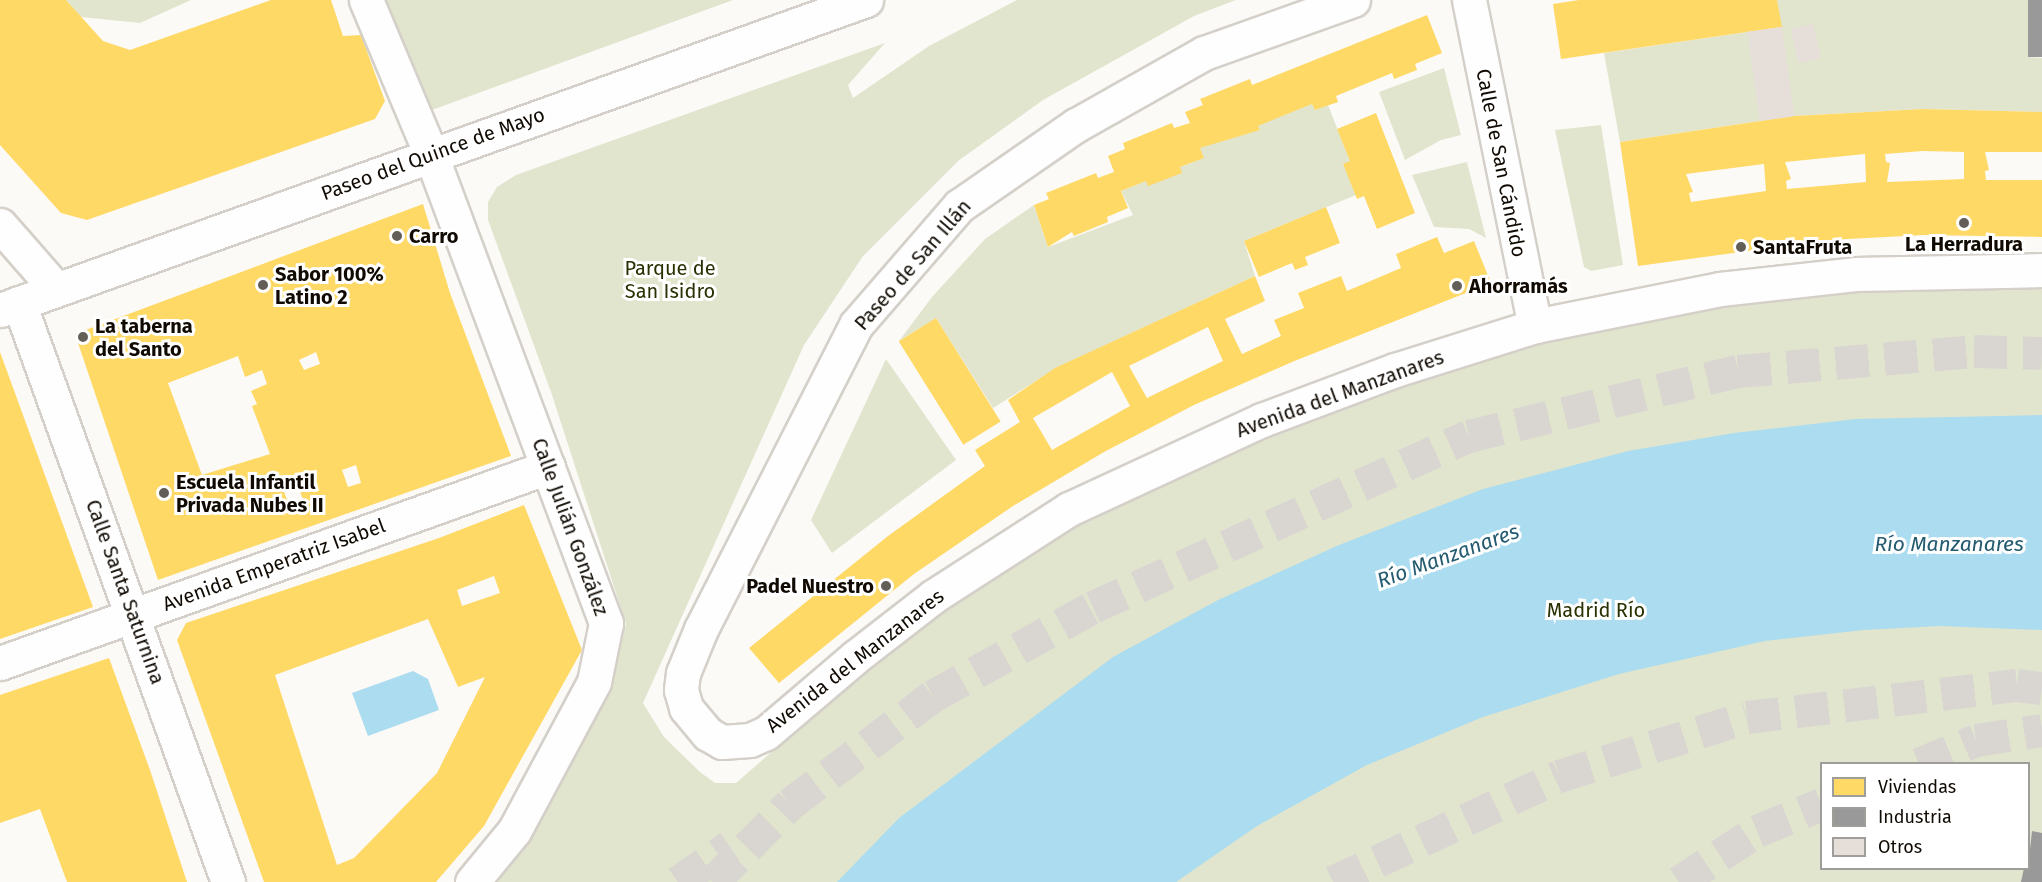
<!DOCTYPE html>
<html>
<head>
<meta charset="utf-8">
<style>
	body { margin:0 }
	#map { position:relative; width:2042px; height:882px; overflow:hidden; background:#fcfaf7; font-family:"Fira Sans",sans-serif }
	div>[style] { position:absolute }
	.green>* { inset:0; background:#e1e5ce }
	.water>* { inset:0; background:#acdcef }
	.homes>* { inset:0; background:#ffd966; transform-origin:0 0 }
	.industry>* { inset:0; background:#999; transform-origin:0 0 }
	.building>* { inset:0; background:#e6dfd9; transform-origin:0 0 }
	.highway-tunnel>* { height:33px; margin-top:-16.5px; transform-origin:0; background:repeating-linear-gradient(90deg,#d9d6d2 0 33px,transparent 0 49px) }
	.roads { filter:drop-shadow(2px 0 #d4d0c9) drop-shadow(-2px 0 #d4d0c9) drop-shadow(0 2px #d4d0c9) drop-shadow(0 -2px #d4d0c9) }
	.minor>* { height:33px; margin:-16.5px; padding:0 16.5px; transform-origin:16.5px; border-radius:16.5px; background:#fffefe }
	.dots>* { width:16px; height:16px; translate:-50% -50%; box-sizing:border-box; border:3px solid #fff; border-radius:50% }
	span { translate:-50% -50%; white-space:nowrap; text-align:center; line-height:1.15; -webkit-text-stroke:6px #fff; paint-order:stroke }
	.street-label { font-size:20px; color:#100a03 }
	.poi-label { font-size:20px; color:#100a03; font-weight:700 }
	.left { translate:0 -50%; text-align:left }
	.right { translate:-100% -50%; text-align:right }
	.park-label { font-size:20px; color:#293001 }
	.water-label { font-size:21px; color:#245b70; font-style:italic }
	.legend { position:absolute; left:1820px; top:762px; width:210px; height:108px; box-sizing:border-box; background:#fff; border:2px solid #9f9d9a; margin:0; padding:8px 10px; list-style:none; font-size:18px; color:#100a03 }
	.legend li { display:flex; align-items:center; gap:12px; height:30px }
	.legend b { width:30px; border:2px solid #9f9d9a }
</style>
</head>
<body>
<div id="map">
	<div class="green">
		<div style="clip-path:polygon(66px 0,191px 0,140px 23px,81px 17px)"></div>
		<div style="clip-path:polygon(384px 0,733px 0,429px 111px)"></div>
		<div style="clip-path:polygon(evenodd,1017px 0,1236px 0,1194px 16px,1043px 100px,958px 161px,863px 256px,804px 345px,643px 703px,664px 737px,700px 772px,715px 783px,736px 783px,923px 620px,1075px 521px,1138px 496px,1259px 433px,1469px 360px,1645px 314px,1870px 282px,2042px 283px,2042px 882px,491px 882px,618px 658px,626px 624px,551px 392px,488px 220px,488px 202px,497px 187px,516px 175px,885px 43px,848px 85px,853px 98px,929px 46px,1017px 0,1822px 764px,2028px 764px,2028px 868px,1822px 868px,1822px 764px)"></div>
		<div style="clip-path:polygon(1777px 0,2028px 0,2029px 57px,2042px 58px,2042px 112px,1923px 109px,1794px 116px,1620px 142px,1604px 53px,1781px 27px)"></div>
		<div style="clip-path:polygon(1444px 68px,1461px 135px,1441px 140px,1405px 160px,1379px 92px)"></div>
		<div style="clip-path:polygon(1312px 104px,1315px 110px,1328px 105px,1350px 161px,1356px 195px,1244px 241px,1255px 276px,1056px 368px,993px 408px,936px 318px,899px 341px,932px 297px,985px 239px,1034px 205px,1048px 247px,1133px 215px,1121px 191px,1203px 158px,1200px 148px)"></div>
		<div style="clip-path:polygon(1601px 125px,1623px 265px,1591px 271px,1584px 267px,1555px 130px)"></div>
		<div style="clip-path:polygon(1467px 162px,1486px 238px,1469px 229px,1434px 227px,1412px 175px)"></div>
		<div style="clip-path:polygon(886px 359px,956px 460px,832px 553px,811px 520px)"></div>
	</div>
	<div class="water">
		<div style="clip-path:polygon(2042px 415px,2042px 630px,1940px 626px,1864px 630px,1765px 641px,1619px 674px,1483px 717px,1367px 765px,1257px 826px,1176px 882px,837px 882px,899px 818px,1113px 657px,1218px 600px,1339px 545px,1483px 489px,1628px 451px,1734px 433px,1856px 419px)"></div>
		<div style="clip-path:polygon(413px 671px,428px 679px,439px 710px,368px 736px,352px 693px)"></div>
	</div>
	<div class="homes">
		<div style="clip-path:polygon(0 0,66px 0,103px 41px,130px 50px,271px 0,331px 0,343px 36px,361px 35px,385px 101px,375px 119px,87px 220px,61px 213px,0 145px)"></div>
		<div style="clip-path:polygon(1579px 0,1777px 0,1782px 27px,1561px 59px,1553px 4px)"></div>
		<div style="left:2029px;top:0;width:13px;height:30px"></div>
		<div style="clip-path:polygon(1427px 15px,1442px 53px,1415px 64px,1417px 70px,1394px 79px,1392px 73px,1336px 96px,1338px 102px,1315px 110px,1312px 104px,1258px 126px,1260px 130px,1200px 148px,1204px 158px,1180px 167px,1182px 173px,1148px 186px,1146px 181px,1121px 191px,1128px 208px,1107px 217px,1108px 222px,1074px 236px,1072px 232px,1048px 247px,1034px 205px,1049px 199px,1046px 193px,1096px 173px,1098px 178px,1114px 172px,1108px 156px,1125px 149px,1123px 143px,1172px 123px,1174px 128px,1190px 123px,1185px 112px,1203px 105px,1200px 99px,1250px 79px,1252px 85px)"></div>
		<div style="clip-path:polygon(evenodd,1923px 109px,2042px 112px,2042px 152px,1985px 152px,1989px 170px,1985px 171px,1986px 180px,2042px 180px,2042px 237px,1924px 235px,1829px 240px,1638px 266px,1620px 142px,1794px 116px,1923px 109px,1923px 151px,1964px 152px,1964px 179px,1887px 182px,1890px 163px,1886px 162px,1885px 154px,1923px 151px,1923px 109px,1865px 154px,1866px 182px,1787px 189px,1786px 181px,1791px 179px,1785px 162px,1865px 154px,1923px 109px,1764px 164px,1766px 191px,1691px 202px,1689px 193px,1693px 192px,1686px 174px,1764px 164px)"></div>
		<div style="clip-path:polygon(1376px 113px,1415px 213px,1377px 229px,1364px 196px,1357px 199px,1343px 164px,1350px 161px,1337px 129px)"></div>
		<div style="clip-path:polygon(evenodd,423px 204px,450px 293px,511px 456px,158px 580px,75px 334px,423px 204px,316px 352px,320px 364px,304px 370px,299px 360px,316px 352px,423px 204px,238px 356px,245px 377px,262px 370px,267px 384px,251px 391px,257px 404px,252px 406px,270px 454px,202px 475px,168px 383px,238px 356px,423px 204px,356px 465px,361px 483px,348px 487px,342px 470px,356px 465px,423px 204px,298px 485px,304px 503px,290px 508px,283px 489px,298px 485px)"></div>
		<div style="clip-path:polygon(1326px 207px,1340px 243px,1305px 257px,1308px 265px,1295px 270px,1292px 263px,1259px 277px,1244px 241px)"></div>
		<div style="clip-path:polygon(evenodd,1437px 237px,1444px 253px,1474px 241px,1491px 283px,1292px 362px,1194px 405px,1104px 452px,1013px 506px,914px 574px,779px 683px,749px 648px,888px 536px,985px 466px,975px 450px,1020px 422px,1008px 400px,1055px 368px,1255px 276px,1265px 301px,1225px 319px,1242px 354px,1281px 336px,1274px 320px,1304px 308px,1298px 293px,1341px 276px,1347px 291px,1401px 268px,1396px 254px,1437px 237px,1208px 327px,1223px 361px,1147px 398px,1129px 366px,1208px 327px,1437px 237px,1112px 372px,1130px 406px,1052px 450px,1033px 418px,1112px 372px)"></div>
		<div style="left:936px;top:318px;width:122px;height:44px;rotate:58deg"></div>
		<div style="clip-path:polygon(0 352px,93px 607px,0 639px)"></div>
		<div style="clip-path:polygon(evenodd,524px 505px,582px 650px,484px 826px,436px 882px,264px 882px,177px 640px,186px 623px,439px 538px,524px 505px,494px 576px,500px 593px,462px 606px,457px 590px,494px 576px,524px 505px,428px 619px,458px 687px,485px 677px,437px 773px,354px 858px,337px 865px,275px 675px,428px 619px)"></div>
		<div style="clip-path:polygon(109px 658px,150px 770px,187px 882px,67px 882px,40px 809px,0 823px,0 695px)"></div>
	</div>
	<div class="industry">
		<div style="left:2028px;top:0;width:14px;height:57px"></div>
		<div style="clip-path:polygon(2032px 831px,2042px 833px,2042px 882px,2021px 882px,2024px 868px,2028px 868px)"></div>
	</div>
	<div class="building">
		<div style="left:1813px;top:24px;width:35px;height:23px;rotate:77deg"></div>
		<div style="left:1782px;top:27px;width:90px;height:35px;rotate:82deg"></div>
	</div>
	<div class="highway-tunnel">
		<div style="left:1919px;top:764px;width:62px;rotate:-22.8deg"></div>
		<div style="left:1976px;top:740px;width:67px;rotate:-8.6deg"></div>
		<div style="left:678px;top:882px;width:63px;rotate:-34.7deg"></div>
		<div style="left:713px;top:882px;width:110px;rotate:-45.4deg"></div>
		<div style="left:790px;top:804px;width:179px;rotate:-37.1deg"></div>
		<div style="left:933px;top:696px;width:183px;rotate:-29.1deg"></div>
		<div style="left:1093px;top:607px;width:413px;rotate:-24.5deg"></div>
		<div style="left:1469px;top:436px;width:277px;rotate:-13.6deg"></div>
		<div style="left:1738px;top:371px;width:237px;rotate:-4.8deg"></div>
		<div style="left:1974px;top:351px;width:68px;rotate:1.7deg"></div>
		<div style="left:1333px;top:882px;width:250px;rotate:-25.1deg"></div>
		<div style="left:1559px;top:776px;width:197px;rotate:-17.4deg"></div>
		<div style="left:1747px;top:717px;width:272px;rotate:-6.8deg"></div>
		<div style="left:2017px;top:685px;width:25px;rotate:7deg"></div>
		<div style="left:1679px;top:882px;width:93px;rotate:-33.2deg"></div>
		<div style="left:1757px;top:831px;width:70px;rotate:-22.6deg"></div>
	</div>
	<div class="roads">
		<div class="minor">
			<div style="left:366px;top:0;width:168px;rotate:67.2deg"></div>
			<div style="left:431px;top:155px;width:500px;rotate:69.5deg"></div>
			<div style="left:606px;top:623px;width:60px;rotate:101.5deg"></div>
			<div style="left:594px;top:682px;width:169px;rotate:118.2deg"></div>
			<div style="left:514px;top:831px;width:66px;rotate:129.5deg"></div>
			<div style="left:1353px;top:0;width:158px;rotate:160.4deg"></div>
			<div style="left:1204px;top:53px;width:147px;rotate:150.6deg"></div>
			<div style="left:1076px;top:125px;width:142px;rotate:145.3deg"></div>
			<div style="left:959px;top:206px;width:157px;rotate:130.9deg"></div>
			<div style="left:856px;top:325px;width:341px;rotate:117deg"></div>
			<div style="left:701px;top:629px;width:48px;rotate:112.2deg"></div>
			<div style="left:683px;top:673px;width:17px;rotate:97deg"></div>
			<div style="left:681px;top:690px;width:19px;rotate:74deg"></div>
			<div style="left:686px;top:708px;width:34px;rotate:50deg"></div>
			<div style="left:708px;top:734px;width:16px;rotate:30deg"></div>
			<div style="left:722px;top:742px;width:28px;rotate:-4deg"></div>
			<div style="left:750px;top:740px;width:17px;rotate:-24deg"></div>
			<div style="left:766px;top:733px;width:116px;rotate:-40.4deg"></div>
			<div style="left:854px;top:658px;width:101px;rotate:-37.8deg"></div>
			<div style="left:934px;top:596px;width:161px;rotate:-32.8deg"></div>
			<div style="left:1069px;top:509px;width:213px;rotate:-24.8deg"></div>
			<div style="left:1262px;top:420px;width:142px;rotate:-20.6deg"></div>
			<div style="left:1395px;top:370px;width:147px;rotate:-17.4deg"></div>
			<div style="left:1535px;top:326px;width:189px;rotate:-11.3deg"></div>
			<div style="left:1720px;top:289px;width:136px;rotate:-6.3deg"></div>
			<div style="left:1855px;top:274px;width:187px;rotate:-1.2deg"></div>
			<div style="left:1469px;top:0;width:333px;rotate:78.6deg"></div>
			<div style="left:0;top:225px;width:85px;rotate:48.8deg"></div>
			<div style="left:19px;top:303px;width:616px;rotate:70.15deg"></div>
			<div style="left:0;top:310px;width:920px;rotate:-19.7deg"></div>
			<div style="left:0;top:663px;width:582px;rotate:-19.68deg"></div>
		</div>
	</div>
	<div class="dots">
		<div style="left:1964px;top:223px;background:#635e58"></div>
		<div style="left:397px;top:236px;background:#635e58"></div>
		<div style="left:1741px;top:247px;background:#635e58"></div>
		<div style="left:263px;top:285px;background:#635e58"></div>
		<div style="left:1457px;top:286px;background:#635e58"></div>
		<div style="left:83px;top:337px;background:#635e58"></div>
		<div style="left:164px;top:493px;background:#635e58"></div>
		<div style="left:886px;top:586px;background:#635e58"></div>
	</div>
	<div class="street-label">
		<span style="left:433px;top:154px;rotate:-20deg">Paseo del Quince de Mayo</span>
		<span style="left:1501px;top:163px;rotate:79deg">Calle de San Cándido</span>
		<span style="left:913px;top:265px;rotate:-49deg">Paseo de San Illán</span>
		<span style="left:1340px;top:394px;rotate:-20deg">Avenida del Manzanares</span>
		<span style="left:570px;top:527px;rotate:70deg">Calle Julián González</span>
		<span style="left:274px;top:565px;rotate:-20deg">Avenida Emperatriz Isabel</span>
		<span style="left:125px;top:592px;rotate:70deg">Calle Santa Saturnina</span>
		<span style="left:855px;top:661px;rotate:-38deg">Avenida del Manzanares</span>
	</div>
	<div class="poi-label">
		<span class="left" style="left:409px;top:236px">Carro</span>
		<span style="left:1964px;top:244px">La Herradura</span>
		<span class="left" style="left:1753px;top:247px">SantaFruta</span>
		<span class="left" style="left:275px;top:286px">Sabor 100%<br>Latino 2</span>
		<span class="left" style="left:1469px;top:286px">Ahorramás</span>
		<span class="left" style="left:95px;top:338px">La taberna<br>del Santo</span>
		<span class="left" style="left:176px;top:494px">Escuela Infantil<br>Privada Nubes II</span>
		<span class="right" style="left:874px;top:586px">Padel Nuestro</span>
	</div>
	<div class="park-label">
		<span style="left:670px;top:280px">Parque de<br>San Isidro</span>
		<span style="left:1596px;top:610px">Madrid Río</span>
	</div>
	<div class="water-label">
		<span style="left:1949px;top:544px">Río Manzanares</span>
		<span style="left:1448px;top:556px;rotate:-20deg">Río Manzanares</span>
	</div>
	<ul class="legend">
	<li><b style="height:16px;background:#ffd966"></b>Viviendas</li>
	<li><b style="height:16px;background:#999"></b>Industria</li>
	<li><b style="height:16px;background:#e6dfd9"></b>Otros</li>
	</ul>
</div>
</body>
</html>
